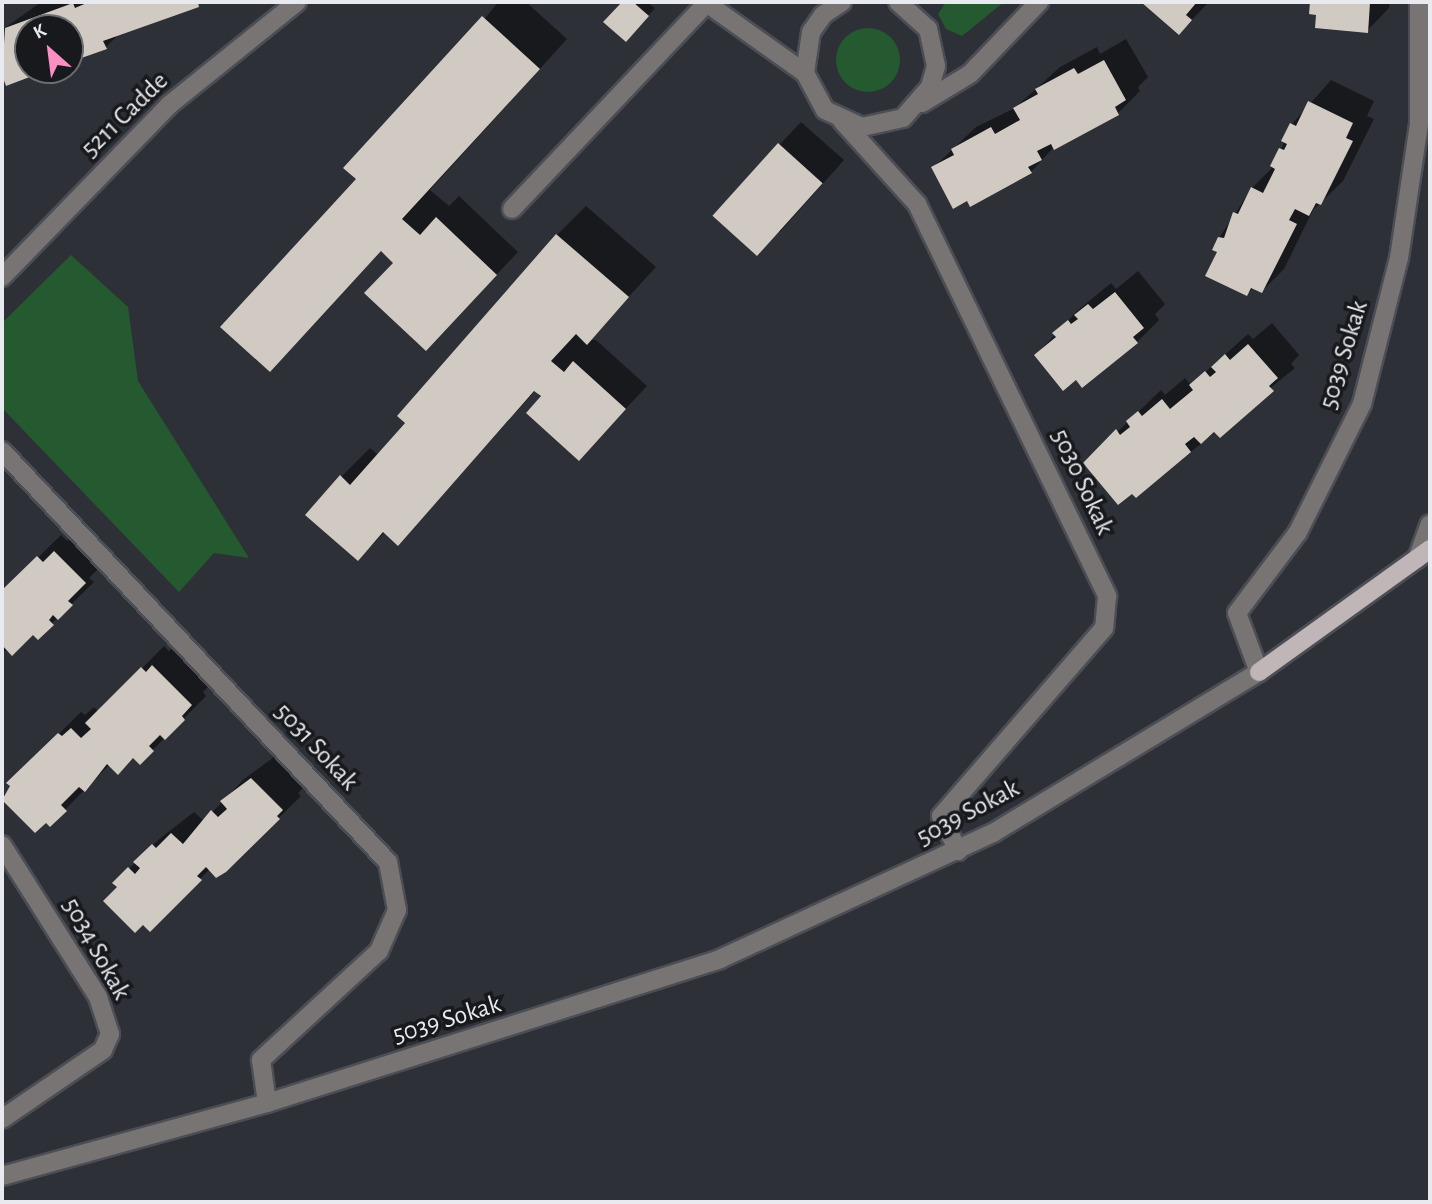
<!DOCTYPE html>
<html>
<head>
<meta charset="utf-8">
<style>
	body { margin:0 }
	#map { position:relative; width:1432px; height:1204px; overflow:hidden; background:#2e3038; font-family:"Alegreya Sans",sans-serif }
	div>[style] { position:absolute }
	.green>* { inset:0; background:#25592f }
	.round { border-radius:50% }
	.shadow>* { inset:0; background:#0007 }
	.building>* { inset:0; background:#d1cac2; transform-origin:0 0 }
	.roads { filter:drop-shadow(2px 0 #4c4e55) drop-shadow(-2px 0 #4c4e55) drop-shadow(0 2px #4c4e55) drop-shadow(0 -2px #4c4e55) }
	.minor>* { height:18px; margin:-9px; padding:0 9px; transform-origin:9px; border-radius:9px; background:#797474 }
	.major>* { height:18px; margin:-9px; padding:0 9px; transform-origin:9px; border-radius:9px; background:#c1b6b7 }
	span { translate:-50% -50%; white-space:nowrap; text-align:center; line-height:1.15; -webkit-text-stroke:7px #17191c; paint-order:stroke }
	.street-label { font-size:26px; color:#e8eaef }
	.frame { position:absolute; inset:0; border:4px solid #e8eaef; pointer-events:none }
	.north { position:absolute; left:14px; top:14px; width:70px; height:70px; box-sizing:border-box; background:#17191c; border:2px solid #6b6d70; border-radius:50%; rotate:332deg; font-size:19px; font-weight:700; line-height:28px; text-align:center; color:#e8eaef }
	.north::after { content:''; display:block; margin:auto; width:24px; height:32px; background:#fb8fc4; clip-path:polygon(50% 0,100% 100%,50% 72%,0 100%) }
</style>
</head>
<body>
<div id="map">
	<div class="green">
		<div style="clip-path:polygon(946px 2px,1004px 2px,962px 36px,946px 29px,938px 14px)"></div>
		<div class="round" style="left:836px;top:28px;width:64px;height:64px"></div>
		<div style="clip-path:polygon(71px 255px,128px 307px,138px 381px,249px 558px,214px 553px,179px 592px,2px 408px,2px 323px)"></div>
	</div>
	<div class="shadow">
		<div style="clip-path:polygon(41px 2px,202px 2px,120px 33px,106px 47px,70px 60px,70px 28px,28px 28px,28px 70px,44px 70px,7px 84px,2px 70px,2px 30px)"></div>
		<div style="clip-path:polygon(498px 2px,526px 2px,567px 39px,430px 190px,449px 206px,459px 196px,518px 252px,448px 326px,405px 253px,382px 250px,270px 370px,358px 179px)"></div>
		<div style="clip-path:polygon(624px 2px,647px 2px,655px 8px,633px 33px,606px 22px)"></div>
		<div style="clip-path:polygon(1143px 2px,1209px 2px,1179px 33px)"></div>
		<div style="clip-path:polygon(1313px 2px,1390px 2px,1389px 8px,1367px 31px,1311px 12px)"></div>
		<div style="clip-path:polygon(1126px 39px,1148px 77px,1138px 87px,1140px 91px,1118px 113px,1052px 149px,1031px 172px,933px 168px,976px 127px,1015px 108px,1060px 67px,1097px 47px,1100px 54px)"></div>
		<div style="clip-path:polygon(1331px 80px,1374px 101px,1367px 116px,1374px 119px,1343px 181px,1313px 210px,1284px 269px,1262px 291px,1254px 287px,1247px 294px,1220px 251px,1219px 238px,1252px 188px,1274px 166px,1292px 124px)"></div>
		<div style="clip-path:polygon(801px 122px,844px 160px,780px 232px,714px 214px)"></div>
		<div style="clip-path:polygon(586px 206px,656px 267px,589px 340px,596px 340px,647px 386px,579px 459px,536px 390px,398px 544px,385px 532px,358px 559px,341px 477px,370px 448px,378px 455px,557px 235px)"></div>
		<div style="clip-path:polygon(1138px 271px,1165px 304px,1155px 314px,1159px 320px,1137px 342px,1076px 378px,1036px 355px,1077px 311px,1111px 283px,1116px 289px)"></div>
		<div style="clip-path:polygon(1272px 323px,1299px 355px,1291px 364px,1295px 368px,1136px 496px,1085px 463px,1161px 390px,1165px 395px,1185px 378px,1191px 385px,1248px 334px,1253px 339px)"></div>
		<div style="clip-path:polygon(78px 530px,107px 560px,89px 578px,94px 582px,38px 637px,33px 633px,2px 653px,2px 593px,61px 535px,67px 541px)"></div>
		<div style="clip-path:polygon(176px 644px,213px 682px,203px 692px,206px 696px,140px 763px,134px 756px,110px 764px,50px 825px,46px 820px,35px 831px,2px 797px,12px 786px,9px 783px,81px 712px,85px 715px,94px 707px,99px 712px,164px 646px,169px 651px)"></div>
		<div style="clip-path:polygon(274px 757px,304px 787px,298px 793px,301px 796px,225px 871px,210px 869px,150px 929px,115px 883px,158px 840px,194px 812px,204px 821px,244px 779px)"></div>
	</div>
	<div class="building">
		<div style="clip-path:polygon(89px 2px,198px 2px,199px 7px,103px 41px,107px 49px,70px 62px,70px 28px,28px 28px,28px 70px,48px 70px,6px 86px,2px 75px,5px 28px,73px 3px,75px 8px)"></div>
		<div style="clip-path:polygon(622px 2px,633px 2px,649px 16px,626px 42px,603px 22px)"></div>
		<div style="clip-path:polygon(1141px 2px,1197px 2px,1186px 15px,1192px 20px,1179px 35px)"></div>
		<div style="clip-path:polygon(1310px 2px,1370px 3px,1368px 33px,1315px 28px,1316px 15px,1309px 14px)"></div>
		<div style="clip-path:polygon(482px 16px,540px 69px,402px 219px,420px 235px,436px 217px,497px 275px,426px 351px,364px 293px,393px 263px,381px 251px,270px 372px,220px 327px,356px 179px,343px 168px)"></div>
		<div style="clip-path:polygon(1104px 60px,1126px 100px,1115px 107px,1119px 115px,1054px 150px,1051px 144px,1037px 151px,1042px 160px,1028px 167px,1032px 173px,970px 207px,967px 201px,953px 209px,931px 167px,954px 155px,951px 149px,991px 127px,995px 134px,1020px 120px,1013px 108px,1038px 94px,1035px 89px,1074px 68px,1078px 74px)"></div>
		<div style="clip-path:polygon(1308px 101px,1353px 123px,1346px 138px,1353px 141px,1321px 205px,1316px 203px,1309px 216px,1295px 209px,1289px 220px,1297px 224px,1262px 293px,1251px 288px,1247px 296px,1205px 276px,1217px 252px,1212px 250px,1218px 237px,1224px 238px,1233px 212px,1238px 214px,1251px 187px,1263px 193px,1275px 169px,1270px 166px,1279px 148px,1284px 150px,1287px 144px,1281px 141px,1290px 123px,1296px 126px)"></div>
		<div style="left:778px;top:143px;width:60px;height:98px;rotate:42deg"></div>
		<div style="clip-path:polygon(556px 234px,629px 297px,587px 345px,576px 334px,551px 361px,564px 372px,573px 361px,626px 409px,579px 461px,526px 413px,541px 396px,534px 391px,398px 546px,383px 532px,358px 561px,305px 515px,340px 475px,350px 485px,405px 423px,397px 416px)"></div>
		<div style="clip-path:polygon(1115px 292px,1144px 328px,1133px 337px,1138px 343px,1082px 388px,1076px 380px,1063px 391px,1034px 355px,1056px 337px,1052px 333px,1068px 320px,1071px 324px,1078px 319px,1074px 315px,1088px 304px,1093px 309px)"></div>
		<div style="clip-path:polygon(1248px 344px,1278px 378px,1269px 386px,1274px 391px,1220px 438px,1214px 432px,1201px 444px,1194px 437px,1185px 444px,1191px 452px,1136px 498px,1132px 494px,1118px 505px,1083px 463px,1116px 429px,1120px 435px,1130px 427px,1126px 421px,1138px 411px,1142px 416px,1162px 399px,1170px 409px,1193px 390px,1189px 385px,1205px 371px,1210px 377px,1216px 372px,1211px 367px,1225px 354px,1230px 360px)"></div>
		<div style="clip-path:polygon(54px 551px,86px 583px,68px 601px,73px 605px,58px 620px,53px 615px,49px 620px,54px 625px,38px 640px,33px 635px,12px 656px,2px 645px,2px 590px,37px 556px,43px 562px)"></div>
		<div style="clip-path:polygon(152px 665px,192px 705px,182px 716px,185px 720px,165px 740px,160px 735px,149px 746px,154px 751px,140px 765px,133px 758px,118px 775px,107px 764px,85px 792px,79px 787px,61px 805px,67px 811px,50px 827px,46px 823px,35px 833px,2px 800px,10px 786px,6px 783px,58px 733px,62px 736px,71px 728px,81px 738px,91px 729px,85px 723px,141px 667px,146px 672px)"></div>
		<div style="clip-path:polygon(251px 778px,283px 810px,277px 816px,280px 819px,226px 872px,216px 878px,206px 867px,197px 876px,202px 880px,150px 932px,143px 925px,135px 933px,103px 901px,117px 887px,112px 883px,128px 867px,135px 874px,140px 868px,133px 862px,152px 844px,156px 848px,171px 833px,183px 844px,211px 810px,218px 817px,227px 809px,220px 801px)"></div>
	</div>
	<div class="roads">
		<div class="minor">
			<div style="left:705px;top:2px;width:123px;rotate:35.4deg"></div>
			<div style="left:842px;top:2px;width:23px;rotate:146deg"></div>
			<div style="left:823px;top:15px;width:21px;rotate:125deg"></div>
			<div style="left:811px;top:32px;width:41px;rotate:98.3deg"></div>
			<div style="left:805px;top:73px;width:42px;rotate:61.6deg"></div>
			<div style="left:825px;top:110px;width:41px;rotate:24.7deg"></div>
			<div style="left:862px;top:127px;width:42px;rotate:-12.4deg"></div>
			<div style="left:903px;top:118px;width:41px;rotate:-48.9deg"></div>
			<div style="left:930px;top:87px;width:22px;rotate:-74deg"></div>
			<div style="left:936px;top:66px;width:38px;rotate:-102deg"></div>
			<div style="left:928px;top:29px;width:40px;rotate:-138deg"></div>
			<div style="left:922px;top:103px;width:56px;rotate:-31.1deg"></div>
			<div style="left:970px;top:74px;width:100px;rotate:-46.2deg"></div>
			<div style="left:842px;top:121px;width:112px;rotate:47.9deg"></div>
			<div style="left:917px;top:204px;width:436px;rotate:64.1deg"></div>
			<div style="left:1107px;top:596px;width:32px;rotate:95deg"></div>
			<div style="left:1104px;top:628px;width:249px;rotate:130.9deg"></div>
			<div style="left:941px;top:816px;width:39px;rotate:64deg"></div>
			<div style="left:512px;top:209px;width:284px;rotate:-46.6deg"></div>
			<div style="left:2px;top:277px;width:240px;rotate:-45.8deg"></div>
			<div style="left:169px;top:105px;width:164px;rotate:-38.8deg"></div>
			<div style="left:2px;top:451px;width:564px;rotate:46.8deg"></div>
			<div style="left:388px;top:862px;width:49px;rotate:79.4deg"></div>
			<div style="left:397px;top:910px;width:45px;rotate:113.7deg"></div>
			<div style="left:379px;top:951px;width:161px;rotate:137.3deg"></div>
			<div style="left:261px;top:1060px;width:43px;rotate:82.1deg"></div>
			<div style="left:1417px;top:559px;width:37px;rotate:-70deg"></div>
			<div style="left:2px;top:845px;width:180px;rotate:57.7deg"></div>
			<div style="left:98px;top:997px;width:39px;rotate:72deg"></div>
			<div style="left:110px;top:1034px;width:17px;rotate:114deg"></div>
			<div style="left:103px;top:1050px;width:122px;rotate:145.7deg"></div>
			<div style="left:2px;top:1176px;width:275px;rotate:-15.4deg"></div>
			<div style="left:267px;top:1103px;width:475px;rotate:-17.6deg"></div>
			<div style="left:720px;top:959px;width:301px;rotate:-24.8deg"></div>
			<div style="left:993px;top:833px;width:311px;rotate:-31.2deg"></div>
			<div style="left:1259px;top:672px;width:63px;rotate:-110.4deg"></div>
			<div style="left:1237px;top:613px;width:101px;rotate:-53deg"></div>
			<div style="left:1298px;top:532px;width:143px;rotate:-63.4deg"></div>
			<div style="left:1362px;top:404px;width:151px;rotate:-75.8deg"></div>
			<div style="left:1399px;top:258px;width:135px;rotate:-81.5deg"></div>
			<div style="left:1419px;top:124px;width:122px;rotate:-90deg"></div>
		</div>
		<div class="major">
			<div style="left:1259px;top:672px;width:211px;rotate:-35.7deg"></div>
		</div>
	</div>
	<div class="street-label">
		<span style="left:125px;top:115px;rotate:-44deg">5211 Cadde</span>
		<span style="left:1344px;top:355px;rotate:-73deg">5039 Sokak</span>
		<span style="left:1082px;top:482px;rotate:65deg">5030 Sokak</span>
		<span style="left:316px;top:747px;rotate:47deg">5031 Sokak</span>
		<span style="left:968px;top:813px;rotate:-28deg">5039 Sokak</span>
		<span style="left:96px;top:949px;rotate:61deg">5034 Sokak</span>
		<span style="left:447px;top:1020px;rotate:-17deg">5039 Sokak</span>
	</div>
	<div class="frame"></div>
	<div class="north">K</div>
</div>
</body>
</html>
